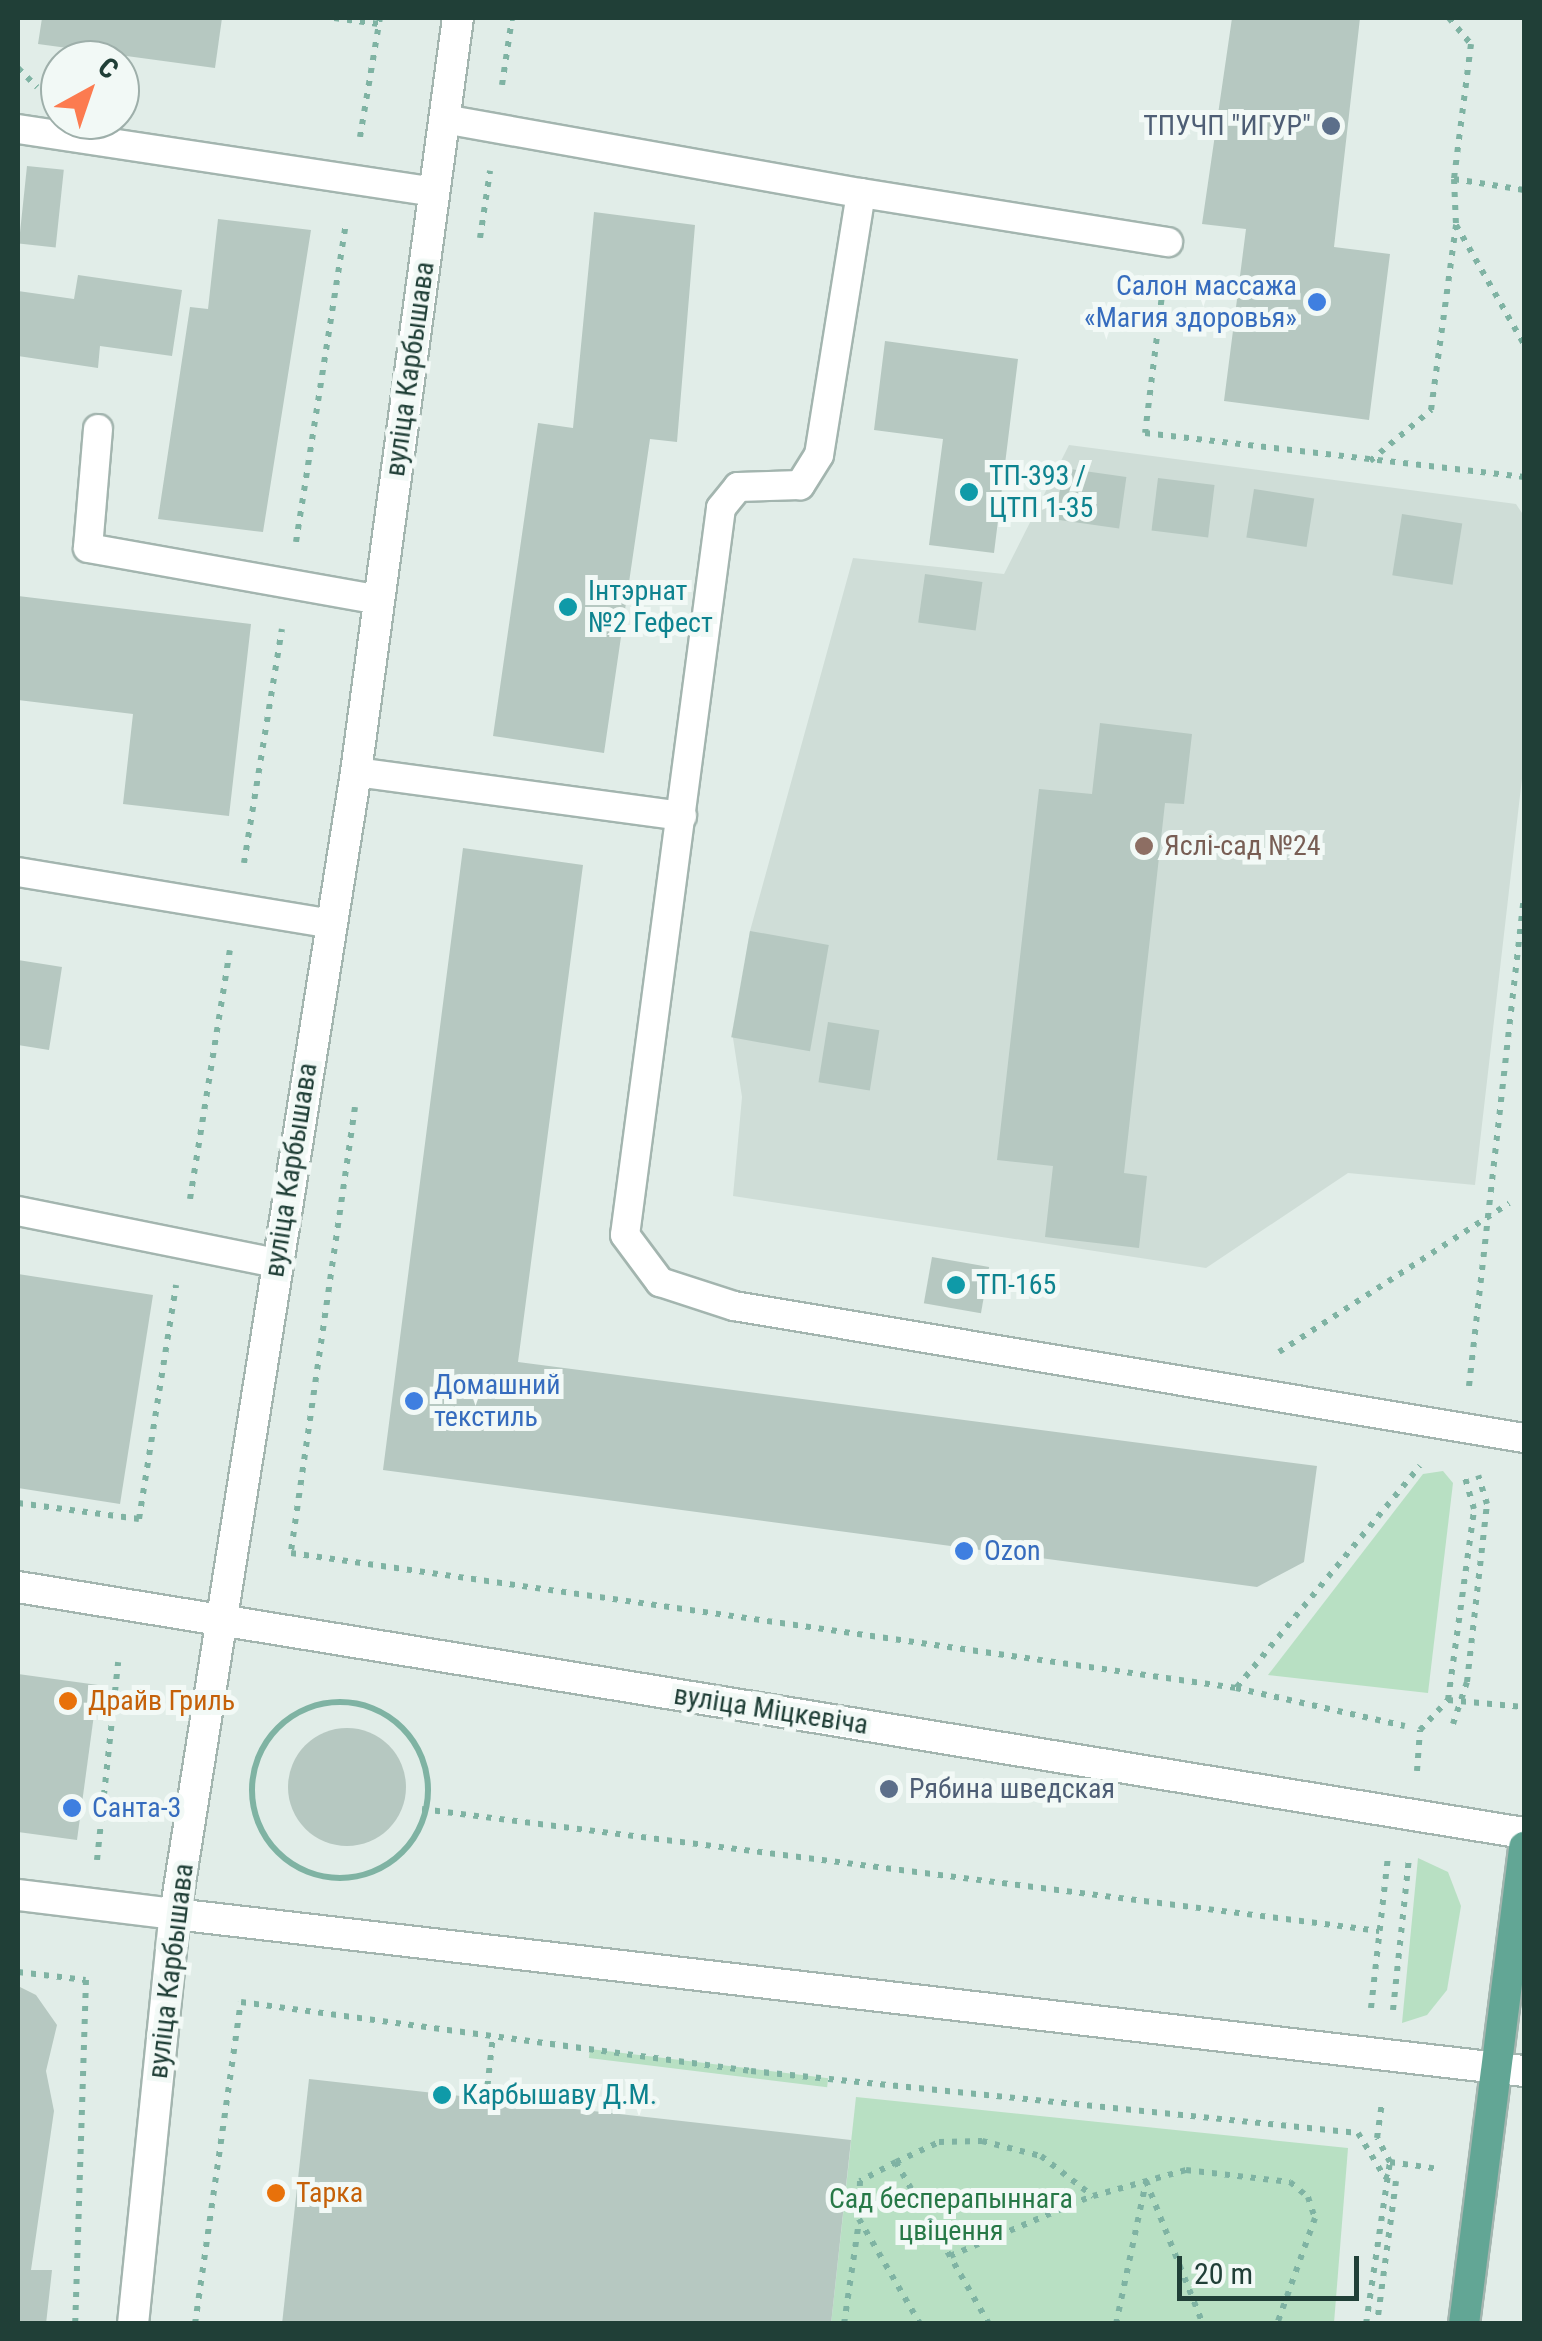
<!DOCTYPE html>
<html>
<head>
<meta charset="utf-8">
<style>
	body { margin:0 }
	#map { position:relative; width:1542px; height:2341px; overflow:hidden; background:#e1ede8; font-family:"Roboto Condensed",sans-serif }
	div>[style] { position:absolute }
	.built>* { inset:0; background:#cfddd7 }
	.green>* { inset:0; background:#b8e0c3; transform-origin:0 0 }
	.building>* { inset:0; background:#b6c8c1; transform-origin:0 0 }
	.round { border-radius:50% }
	.path>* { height:6px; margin-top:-3px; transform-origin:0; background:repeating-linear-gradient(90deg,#7fb3a3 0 5px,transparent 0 13px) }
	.path>.ring { margin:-3px; padding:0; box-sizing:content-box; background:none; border:6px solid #7fb3a3; border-radius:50% }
	.roads { filter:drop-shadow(2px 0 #a3b5af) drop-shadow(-2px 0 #a3b5af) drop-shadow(0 2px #a3b5af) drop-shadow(0 -2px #a3b5af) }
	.lane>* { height:28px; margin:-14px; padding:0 14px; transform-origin:14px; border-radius:14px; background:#fff }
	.street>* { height:30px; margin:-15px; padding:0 15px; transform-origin:15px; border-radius:15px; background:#fff }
	.secondary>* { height:30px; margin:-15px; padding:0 15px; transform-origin:15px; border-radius:15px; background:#fff }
	.primary>* { height:30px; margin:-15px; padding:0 15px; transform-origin:15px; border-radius:15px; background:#62a695 }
	.dots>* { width:28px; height:28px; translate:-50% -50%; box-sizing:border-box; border:5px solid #f2f9f6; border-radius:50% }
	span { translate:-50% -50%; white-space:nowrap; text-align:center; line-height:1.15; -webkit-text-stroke:10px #f2f9f6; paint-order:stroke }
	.service-label { font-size:28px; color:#4e5e75 }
	.right { translate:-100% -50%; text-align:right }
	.left { translate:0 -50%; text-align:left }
	.shop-label { font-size:28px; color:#366cbe }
	.street-label { font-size:28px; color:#203f37 }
	.culture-label { font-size:28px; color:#0d838f }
	.education-label { font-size:28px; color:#785e54 }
	.food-label { font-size:28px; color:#c56008 }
	.park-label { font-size:28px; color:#277947 }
	.frame { position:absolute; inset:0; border:20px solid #203f37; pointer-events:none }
	.north { position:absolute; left:40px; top:40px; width:100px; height:100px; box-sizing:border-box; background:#f2f9f6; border:2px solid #9eafaa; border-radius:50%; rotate:40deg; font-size:28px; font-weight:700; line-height:40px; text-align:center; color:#203f37 }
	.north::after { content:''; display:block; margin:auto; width:35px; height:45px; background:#fc7b50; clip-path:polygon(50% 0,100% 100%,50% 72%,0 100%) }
	.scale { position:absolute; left:1177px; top:2256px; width:182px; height:45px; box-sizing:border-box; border:5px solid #203f37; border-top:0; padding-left:12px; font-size:30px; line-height:35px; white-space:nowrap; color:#203f37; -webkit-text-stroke:8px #f2f9f6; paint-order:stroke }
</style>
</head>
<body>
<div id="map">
	<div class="built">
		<div style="clip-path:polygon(1069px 445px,1516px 504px,1524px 516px,1524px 761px,1475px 1185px,1348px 1173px,1206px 1268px,733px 1196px,742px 1097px,733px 1038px,750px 931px,853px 558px,1004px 574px)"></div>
	</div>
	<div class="green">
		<div style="clip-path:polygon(1443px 1471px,1453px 1483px,1428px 1693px,1268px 1675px,1423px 1474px)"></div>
		<div style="clip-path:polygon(1418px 1858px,1448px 1872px,1461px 1906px,1447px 1990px,1427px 2015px,1402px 2023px)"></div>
		<div style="left:590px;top:2049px;width:240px;height:9px;rotate:7deg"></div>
		<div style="clip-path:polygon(856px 2097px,1348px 2148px,1334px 2323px,831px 2324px)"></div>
	</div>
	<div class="building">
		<div style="clip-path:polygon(42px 18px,222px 18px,215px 68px,38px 44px)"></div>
		<div style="clip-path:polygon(1232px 18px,1360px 18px,1334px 247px,1390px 254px,1369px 420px,1224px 401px,1246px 229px,1202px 224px)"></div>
		<div style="left:27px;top:166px;width:37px;height:78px;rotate:6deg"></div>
		<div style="clip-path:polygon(594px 212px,695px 225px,677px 442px,650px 439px,604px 753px,493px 736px,538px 423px,573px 428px)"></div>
		<div style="clip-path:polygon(218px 219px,311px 230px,263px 532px,158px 519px,190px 307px,208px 309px)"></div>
		<div style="clip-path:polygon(78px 275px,182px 290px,172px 356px,100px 346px,98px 368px,18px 356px,18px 291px,74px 299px)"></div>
		<div style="clip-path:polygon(885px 341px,1018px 359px,994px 553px,929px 545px,943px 439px,874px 430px)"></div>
		<div style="left:1063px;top:468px;width:64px;height:52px;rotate:8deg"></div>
		<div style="left:1158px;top:478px;width:57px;height:53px;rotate:7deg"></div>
		<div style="left:1254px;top:489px;width:61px;height:49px;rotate:9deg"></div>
		<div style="left:1402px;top:514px;width:61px;height:62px;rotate:9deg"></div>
		<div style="left:925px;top:574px;width:58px;height:49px;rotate:8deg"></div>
		<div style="clip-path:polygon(18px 596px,251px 624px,229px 816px,123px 804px,133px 714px,18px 700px)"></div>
		<div style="clip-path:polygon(1100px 723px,1192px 734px,1184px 804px,1165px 803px,1124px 1173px,1147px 1176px,1139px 1248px,1045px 1237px,1053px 1166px,997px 1160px,1039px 789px,1092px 794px)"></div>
		<div style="clip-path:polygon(463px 848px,583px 865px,518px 1362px,1317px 1466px,1304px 1562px,1257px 1587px,383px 1470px)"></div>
		<div style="left:750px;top:931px;width:80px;height:108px;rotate:10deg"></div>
		<div style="clip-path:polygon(18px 960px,62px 967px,49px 1050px,18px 1045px)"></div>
		<div style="left:828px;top:1022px;width:52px;height:61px;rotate:9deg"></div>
		<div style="left:932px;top:1257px;width:58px;height:47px;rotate:10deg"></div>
		<div style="clip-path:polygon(18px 1274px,153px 1295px,120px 1504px,18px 1488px)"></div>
		<div style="clip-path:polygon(18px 1674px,98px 1685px,77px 1840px,18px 1832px)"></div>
		<div class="round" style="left:288px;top:1728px;width:118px;height:118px"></div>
		<div style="clip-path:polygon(18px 1986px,36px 1995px,57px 2025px,46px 2071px,54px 2111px,31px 2270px,52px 2270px,46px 2324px,18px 2324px)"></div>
		<div style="clip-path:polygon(309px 2079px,851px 2140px,831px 2324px,282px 2324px)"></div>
	</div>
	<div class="path">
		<div style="left:334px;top:18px;width:45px;rotate:7.6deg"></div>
		<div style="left:1449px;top:18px;width:34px;rotate:50deg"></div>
		<div style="left:1471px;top:44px;width:136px;rotate:97.2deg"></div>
		<div style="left:1454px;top:179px;width:71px;rotate:8.9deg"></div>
		<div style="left:18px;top:68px;width:27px;rotate:45deg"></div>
		<div style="left:502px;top:85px;width:68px;rotate:-81.5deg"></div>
		<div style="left:360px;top:137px;width:121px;rotate:-80.5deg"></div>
		<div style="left:1454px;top:179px;width:46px;rotate:87.5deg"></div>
		<div style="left:1456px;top:225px;width:137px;rotate:60.3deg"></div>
		<div style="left:480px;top:238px;width:68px;rotate:-81.5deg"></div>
		<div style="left:1163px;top:287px;width:147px;rotate:97deg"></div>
		<div style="left:1145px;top:433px;width:382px;rotate:6.6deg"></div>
		<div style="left:1370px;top:461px;width:80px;rotate:-39.9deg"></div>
		<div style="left:1431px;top:410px;width:187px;rotate:-82.3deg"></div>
		<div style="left:296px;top:542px;width:322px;rotate:-81.1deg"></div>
		<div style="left:244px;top:863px;width:237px;rotate:-80.8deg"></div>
		<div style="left:355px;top:1107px;width:451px;rotate:98.2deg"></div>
		<div style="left:291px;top:1553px;width:955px;rotate:8.13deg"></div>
		<div style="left:1236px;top:1688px;width:173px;rotate:12.7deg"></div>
		<div style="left:190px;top:1199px;width:252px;rotate:-80.9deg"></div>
		<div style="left:1279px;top:1352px;width:274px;rotate:-32.9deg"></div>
		<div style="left:1469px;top:1386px;width:493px;rotate:-83.6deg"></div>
		<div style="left:18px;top:1503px;width:122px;rotate:7.5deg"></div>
		<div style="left:139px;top:1519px;width:237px;rotate:-81deg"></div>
		<div style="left:1237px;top:1687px;width:287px;rotate:-50.4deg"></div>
		<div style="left:1448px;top:1700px;width:76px;rotate:5.3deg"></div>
		<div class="ring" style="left:252px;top:1702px;width:170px;height:170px"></div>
		<div style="left:1453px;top:1724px;width:44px;rotate:-71.6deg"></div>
		<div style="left:1467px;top:1682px;width:179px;rotate:-83.6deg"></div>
		<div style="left:1487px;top:1504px;width:30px;rotate:-107deg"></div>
		<div style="left:1417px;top:1771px;width:41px;rotate:-85.8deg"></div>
		<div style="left:1420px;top:1730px;width:41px;rotate:-47deg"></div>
		<div style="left:1448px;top:1700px;width:193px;rotate:-82.2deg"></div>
		<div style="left:1474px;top:1509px;width:37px;rotate:-106deg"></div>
		<div style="left:422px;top:1809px;width:965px;rotate:7.26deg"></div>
		<div style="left:97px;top:1860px;width:199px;rotate:-83.9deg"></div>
		<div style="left:18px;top:1972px;width:68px;rotate:6.7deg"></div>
		<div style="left:86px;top:1980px;width:344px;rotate:91.8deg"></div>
		<div style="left:1371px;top:2008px;width:152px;rotate:-83.6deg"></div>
		<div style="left:1393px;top:2010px;width:153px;rotate:-84deg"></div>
		<div style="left:486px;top:2099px;width:63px;rotate:-83.7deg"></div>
		<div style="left:896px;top:2162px;width:41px;rotate:152.2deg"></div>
		<div style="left:860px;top:2181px;width:38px;rotate:92deg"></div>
		<div style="left:859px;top:2219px;width:121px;rotate:59.8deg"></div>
		<div style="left:1390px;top:2162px;width:49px;rotate:8.1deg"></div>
		<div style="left:1146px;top:2181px;width:154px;rotate:68.3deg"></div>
		<div style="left:950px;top:2256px;width:154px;rotate:-22.9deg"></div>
		<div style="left:195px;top:2324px;width:325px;rotate:-81.9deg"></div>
		<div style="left:241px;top:2002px;width:515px;rotate:7.7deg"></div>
		<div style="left:751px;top:2071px;width:610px;rotate:5.83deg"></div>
		<div style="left:1358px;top:2133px;width:50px;rotate:58.8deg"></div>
		<div style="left:1384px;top:2176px;width:13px;rotate:23deg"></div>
		<div style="left:1396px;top:2181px;width:144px;rotate:97.6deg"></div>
		<div style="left:844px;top:2324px;width:104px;rotate:-81.7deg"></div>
		<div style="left:989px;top:2324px;width:187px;rotate:-119.9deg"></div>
		<div style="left:896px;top:2162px;width:47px;rotate:-24.9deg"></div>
		<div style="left:939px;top:2142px;width:43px;rotate:-1.3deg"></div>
		<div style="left:982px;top:2141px;width:61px;rotate:14.3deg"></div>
		<div style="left:1041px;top:2156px;width:66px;rotate:37.6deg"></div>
		<div style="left:1093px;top:2196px;width:97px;rotate:-15.6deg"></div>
		<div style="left:1186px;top:2170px;width:105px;rotate:6.6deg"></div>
		<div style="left:1290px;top:2182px;width:23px;rotate:40deg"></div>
		<div style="left:1308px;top:2197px;width:22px;rotate:72deg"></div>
		<div style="left:1315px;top:2218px;width:113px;rotate:109.7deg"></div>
		<div style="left:1116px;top:2324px;width:145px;rotate:-78.1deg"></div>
		<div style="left:1366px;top:2324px;width:164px;rotate:-81.6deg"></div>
		<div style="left:1390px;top:2162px;width:27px;rotate:-118deg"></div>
		<div style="left:1377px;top:2138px;width:36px;rotate:-82deg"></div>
	</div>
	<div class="roads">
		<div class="lane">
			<div style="left:444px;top:119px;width:424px;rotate:10.1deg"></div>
			<div style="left:861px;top:193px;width:265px;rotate:99.1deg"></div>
			<div style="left:819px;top:455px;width:36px;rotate:122deg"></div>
			<div style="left:800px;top:485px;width:62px;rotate:178.2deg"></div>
			<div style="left:738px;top:487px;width:27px;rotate:129deg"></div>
			<div style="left:721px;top:508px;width:733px;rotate:97.52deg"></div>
			<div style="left:625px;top:1235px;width:59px;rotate:53.3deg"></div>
			<div style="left:660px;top:1282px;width:78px;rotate:18deg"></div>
			<div style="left:734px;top:1306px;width:801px;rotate:9.49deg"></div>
			<div style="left:18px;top:129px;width:421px;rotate:8.6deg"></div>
			<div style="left:861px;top:193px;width:311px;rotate:9.1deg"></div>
			<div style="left:98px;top:429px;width:119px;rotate:94.8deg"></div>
			<div style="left:88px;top:548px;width:296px;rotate:10.1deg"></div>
			<div style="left:356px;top:772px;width:329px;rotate:7.7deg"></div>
			<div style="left:18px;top:872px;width:317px;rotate:9.4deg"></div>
			<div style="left:18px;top:1211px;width:262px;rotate:11.4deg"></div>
		</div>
		<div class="street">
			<div style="left:18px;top:1895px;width:158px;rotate:6.9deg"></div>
			<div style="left:133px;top:2324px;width:412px;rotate:-84.2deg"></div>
			<div style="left:175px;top:1914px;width:1156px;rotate:-80.99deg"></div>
			<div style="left:356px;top:772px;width:761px;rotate:-82.3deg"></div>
		</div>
		<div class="secondary">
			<div style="left:18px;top:1587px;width:1526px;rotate:9.28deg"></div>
			<div style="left:175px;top:1914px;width:1358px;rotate:6.64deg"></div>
		</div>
		<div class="primary">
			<div style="left:1464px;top:2324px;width:481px;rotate:-82.8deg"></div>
		</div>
	</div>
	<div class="dots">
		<div style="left:1331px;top:126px;background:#5c6f8a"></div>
		<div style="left:1317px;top:302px;background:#3f7fe0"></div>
		<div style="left:969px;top:492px;background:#0f9aa8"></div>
		<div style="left:568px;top:607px;background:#0f9aa8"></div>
		<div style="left:1144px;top:846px;background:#8d6e63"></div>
		<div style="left:956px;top:1285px;background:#0f9aa8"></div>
		<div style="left:414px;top:1401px;background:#3f7fe0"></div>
		<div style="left:964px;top:1551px;background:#3f7fe0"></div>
		<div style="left:68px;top:1701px;background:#e8710a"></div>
		<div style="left:889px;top:1789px;background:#5c6f8a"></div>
		<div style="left:72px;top:1808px;background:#3f7fe0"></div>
		<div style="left:442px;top:2095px;background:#0f9aa8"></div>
		<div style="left:276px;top:2193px;background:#e8710a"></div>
	</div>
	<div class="service-label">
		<span class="right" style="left:1311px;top:126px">ТПУЧП "ИГУР"</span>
		<span class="left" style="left:909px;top:1789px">Рябина шведская</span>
	</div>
	<div class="shop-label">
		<span class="right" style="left:1297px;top:302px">Салон массажа<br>«Магия здоровья»</span>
		<span class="left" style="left:434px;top:1401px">Домашний<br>текстиль</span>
		<span class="left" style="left:984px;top:1551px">Ozon</span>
		<span class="left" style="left:92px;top:1808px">Санта-3</span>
	</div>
	<div class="street-label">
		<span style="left:410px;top:369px;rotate:-82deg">вуліца Карбышава</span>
		<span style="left:291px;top:1170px;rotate:-81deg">вуліца Карбышава</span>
		<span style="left:771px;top:1710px;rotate:9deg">вуліца Міцкевіча</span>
		<span style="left:171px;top:1971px;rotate:-83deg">вуліца Карбышава</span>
	</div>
	<div class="culture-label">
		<span class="left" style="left:989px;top:492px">ТП-393 /<br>ЦТП 1-35</span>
		<span class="left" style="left:588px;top:607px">Інтэрнат<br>№2 Гефест</span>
		<span class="left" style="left:976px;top:1285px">ТП-165</span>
		<span class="left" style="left:462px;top:2095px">Карбышаву Д.М.</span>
	</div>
	<div class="education-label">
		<span class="left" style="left:1164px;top:846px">Яслі-сад №24</span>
	</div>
	<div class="food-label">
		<span class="left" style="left:88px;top:1701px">Драйв Гриль</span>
		<span class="left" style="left:296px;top:2193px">Тарка</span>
	</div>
	<div class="park-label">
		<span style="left:951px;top:2215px">Сад бесперапыннага<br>цвіцення</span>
	</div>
	<div class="frame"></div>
	<div class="north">С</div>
	<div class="scale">20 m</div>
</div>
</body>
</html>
